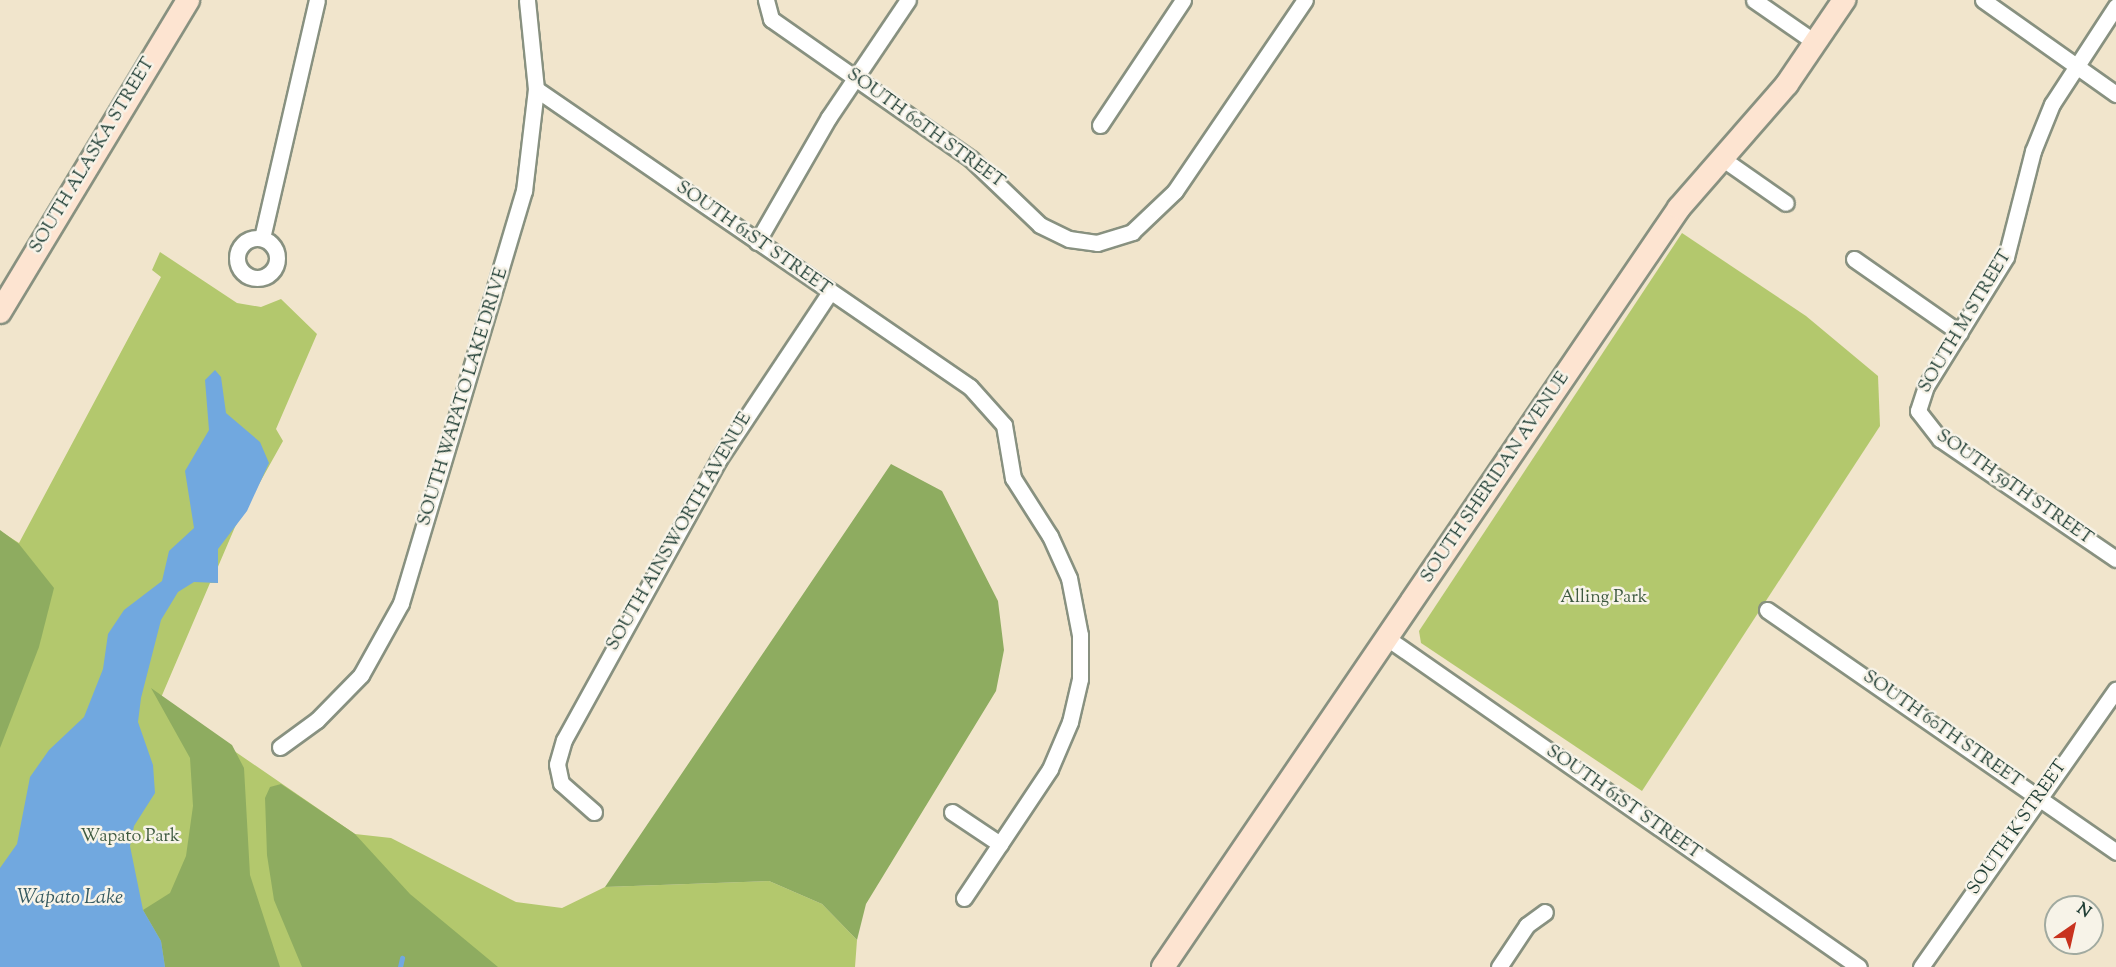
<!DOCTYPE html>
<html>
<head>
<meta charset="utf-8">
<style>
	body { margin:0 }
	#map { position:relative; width:2116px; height:967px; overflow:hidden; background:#f1e5cc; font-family:"Sorts Mill Goudy",serif }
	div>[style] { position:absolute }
	.green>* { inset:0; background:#b3c86d }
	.forest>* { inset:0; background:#8eac60 }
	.water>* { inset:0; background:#71a8df }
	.stream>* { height:4.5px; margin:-2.25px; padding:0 2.25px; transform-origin:2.25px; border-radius:2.25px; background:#71a8df }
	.roads { filter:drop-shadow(2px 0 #889180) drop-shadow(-2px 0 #889180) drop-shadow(0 2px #889180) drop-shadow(0 -2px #889180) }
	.street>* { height:15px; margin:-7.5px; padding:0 7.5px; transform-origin:7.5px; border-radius:7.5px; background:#fff }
	.street>.ring { margin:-7.5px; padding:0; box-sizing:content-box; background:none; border:15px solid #fff; border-radius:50% }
	.secondary>* { height:22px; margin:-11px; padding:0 11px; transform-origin:11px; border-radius:11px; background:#fde4d1 }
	span { translate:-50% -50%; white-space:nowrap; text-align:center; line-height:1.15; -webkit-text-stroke:5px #f7f3e8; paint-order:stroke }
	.street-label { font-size:18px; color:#1f3d34 }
	.park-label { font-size:18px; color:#3d593f }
	.water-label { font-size:20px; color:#34585f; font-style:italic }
	.north { position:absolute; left:2044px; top:895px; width:60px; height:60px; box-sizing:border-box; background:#f7f3e8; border:2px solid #a1aaa0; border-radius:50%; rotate:34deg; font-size:16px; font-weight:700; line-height:24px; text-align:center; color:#1f3d34 }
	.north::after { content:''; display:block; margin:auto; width:21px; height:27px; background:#c8321e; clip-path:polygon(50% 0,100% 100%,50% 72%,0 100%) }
</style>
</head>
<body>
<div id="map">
	<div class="green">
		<div style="clip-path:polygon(1682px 233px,1806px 316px,1878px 376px,1880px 426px,1642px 791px,1421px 643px,1419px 631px)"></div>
		<div style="clip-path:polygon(160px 252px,237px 303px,261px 307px,281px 299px,317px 334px,276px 429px,283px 441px,235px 527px,217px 569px,218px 583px,210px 583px,160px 700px,355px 834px,391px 838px,516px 902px,562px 908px,605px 887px,769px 881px,822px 904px,857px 940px,855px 967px,0 967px,0 531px,19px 543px,161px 277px,152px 270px)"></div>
	</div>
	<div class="forest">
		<div style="clip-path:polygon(891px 464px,942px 491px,998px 601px,1004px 650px,996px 691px,866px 904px,857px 940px,822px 904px,769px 881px,605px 887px)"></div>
		<div style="clip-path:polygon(0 530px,19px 544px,54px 588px,39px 647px,0 748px)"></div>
		<div style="clip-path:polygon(151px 688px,232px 745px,244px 768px,250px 875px,280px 967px,165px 967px,161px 941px,143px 910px,170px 893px,186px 856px,193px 806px,190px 758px)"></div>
		<div style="clip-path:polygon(281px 784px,355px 834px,410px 894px,498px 967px,302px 967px,274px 900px,267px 855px,265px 798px,270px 787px)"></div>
	</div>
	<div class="water">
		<div style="clip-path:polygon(215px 370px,221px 377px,226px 413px,260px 442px,269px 463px,247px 511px,218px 549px,218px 583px,194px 582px,178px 592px,161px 620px,141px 698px,138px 722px,153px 765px,155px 793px,134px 826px,130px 846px,143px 910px,161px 941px,165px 967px,0 967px,0 868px,17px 844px,30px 777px,49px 750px,84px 717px,103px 669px,108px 634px,124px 610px,162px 581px,169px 551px,194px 528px,185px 471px,209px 430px,205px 380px)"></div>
	</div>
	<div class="stream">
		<div style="left:400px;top:967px;width:9px;rotate:-77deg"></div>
	</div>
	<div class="roads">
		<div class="street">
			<div style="left:766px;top:0;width:20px;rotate:75deg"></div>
			<div style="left:771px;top:19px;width:244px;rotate:35deg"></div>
			<div style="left:971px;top:159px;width:95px;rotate:43.7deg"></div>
			<div style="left:1040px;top:225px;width:32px;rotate:26deg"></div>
			<div style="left:1069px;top:239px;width:28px;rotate:8deg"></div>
			<div style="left:1097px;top:243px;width:37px;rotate:-17deg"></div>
			<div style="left:1132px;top:232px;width:59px;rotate:-43.6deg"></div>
			<div style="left:1175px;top:191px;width:231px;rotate:-55.8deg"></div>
			<div style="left:1754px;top:0;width:75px;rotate:34.7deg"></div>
			<div style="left:1983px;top:0;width:163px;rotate:35.3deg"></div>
			<div style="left:2116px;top:6px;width:117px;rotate:123.1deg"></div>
			<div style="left:2052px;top:104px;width:51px;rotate:112deg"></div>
			<div style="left:2033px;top:151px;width:109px;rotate:104.3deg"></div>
			<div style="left:2006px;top:257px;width:152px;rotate:121.8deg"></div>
			<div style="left:1926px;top:386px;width:26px;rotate:108deg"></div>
			<div style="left:1918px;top:411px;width:36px;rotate:52deg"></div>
			<div style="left:1940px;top:439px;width:213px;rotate:34.3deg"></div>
			<div style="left:536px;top:89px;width:526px;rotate:34.47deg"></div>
			<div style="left:970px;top:387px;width:51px;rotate:48.2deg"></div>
			<div style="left:1004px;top:425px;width:54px;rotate:80.4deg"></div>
			<div style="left:1013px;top:478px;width:69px;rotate:57.5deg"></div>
			<div style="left:1050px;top:536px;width:46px;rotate:65.7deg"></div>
			<div style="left:1069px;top:578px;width:58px;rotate:79.1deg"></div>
			<div style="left:1080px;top:635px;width:44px;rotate:90deg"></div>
			<div style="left:1080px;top:679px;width:44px;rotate:103.1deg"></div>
			<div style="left:1070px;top:722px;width:51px;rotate:113.1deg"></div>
			<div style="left:1050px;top:769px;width:155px;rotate:123.7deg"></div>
			<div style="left:1100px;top:125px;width:150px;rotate:-56.4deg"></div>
			<div style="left:1720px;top:157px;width:80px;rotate:34.9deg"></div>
			<div class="ring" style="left:237px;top:238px;width:25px;height:25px"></div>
			<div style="left:262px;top:238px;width:244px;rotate:-77deg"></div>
			<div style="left:757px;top:242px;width:144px;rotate:-60.1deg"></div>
			<div style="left:829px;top:117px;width:141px;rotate:-56deg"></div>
			<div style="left:1854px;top:259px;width:129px;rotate:34.9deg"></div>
			<div style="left:1767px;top:610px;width:425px;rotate:34.7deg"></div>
			<div style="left:1387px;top:638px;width:575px;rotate:34.88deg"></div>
			<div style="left:280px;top:747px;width:46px;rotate:-36.1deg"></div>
			<div style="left:317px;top:720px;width:63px;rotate:-45.6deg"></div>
			<div style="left:361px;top:675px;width:82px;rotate:-60.9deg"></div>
			<div style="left:401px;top:603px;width:430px;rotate:-73.4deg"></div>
			<div style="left:524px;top:191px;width:103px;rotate:-83.3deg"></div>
			<div style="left:536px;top:89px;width:89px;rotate:-95.8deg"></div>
			<div style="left:594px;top:812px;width:44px;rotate:-138.7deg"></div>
			<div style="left:561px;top:783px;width:19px;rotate:-102deg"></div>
			<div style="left:557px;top:764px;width:25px;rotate:-74deg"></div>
			<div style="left:564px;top:740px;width:321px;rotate:-61.1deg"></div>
			<div style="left:719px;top:459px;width:201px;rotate:-56.4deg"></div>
			<div style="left:952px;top:812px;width:58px;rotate:33.7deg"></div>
			<div style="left:1499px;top:967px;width:50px;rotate:-56.3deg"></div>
			<div style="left:1527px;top:925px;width:22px;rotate:-36deg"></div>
			<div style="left:1921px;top:967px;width:339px;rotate:-54.9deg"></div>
		</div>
		<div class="secondary">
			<div style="left:0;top:312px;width:364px;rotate:-58.9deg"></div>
			<div style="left:1163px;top:967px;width:918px;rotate:-55.79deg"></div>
			<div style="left:1679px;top:208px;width:164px;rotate:-48.9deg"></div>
			<div style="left:1787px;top:84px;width:102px;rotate:-55.8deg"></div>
		</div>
	</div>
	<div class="street-label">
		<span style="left:925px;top:129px;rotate:36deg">SOUTH 60TH STREET</span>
		<span style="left:93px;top:156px;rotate:-59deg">SOUTH ALASKA STREET</span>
		<span style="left:753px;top:239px;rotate:35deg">SOUTH 61ST STREET</span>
		<span style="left:1966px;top:322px;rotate:-59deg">SOUTH M STREET</span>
		<span style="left:464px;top:397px;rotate:-73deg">SOUTH WAPATO LAKE DRIVE</span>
		<span style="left:1496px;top:478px;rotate:-56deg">SOUTH SHERIDAN AVENUE</span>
		<span style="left:2014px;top:488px;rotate:35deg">SOUTH 59TH STREET</span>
		<span style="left:680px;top:532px;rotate:-60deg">SOUTH AINSWORTH AVENUE</span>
		<span style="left:1942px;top:730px;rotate:35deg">SOUTH 60TH STREET</span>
		<span style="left:1623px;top:803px;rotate:35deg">SOUTH 61ST STREET</span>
		<span style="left:2018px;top:828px;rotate:-55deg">SOUTH K STREET</span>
	</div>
	<div class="park-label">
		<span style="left:1604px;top:598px">Alling Park</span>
		<span style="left:130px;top:837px">Wapato Park</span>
	</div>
	<div class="water-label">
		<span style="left:70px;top:898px">Wapato Lake</span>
	</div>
	<div class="north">N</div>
</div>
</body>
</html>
